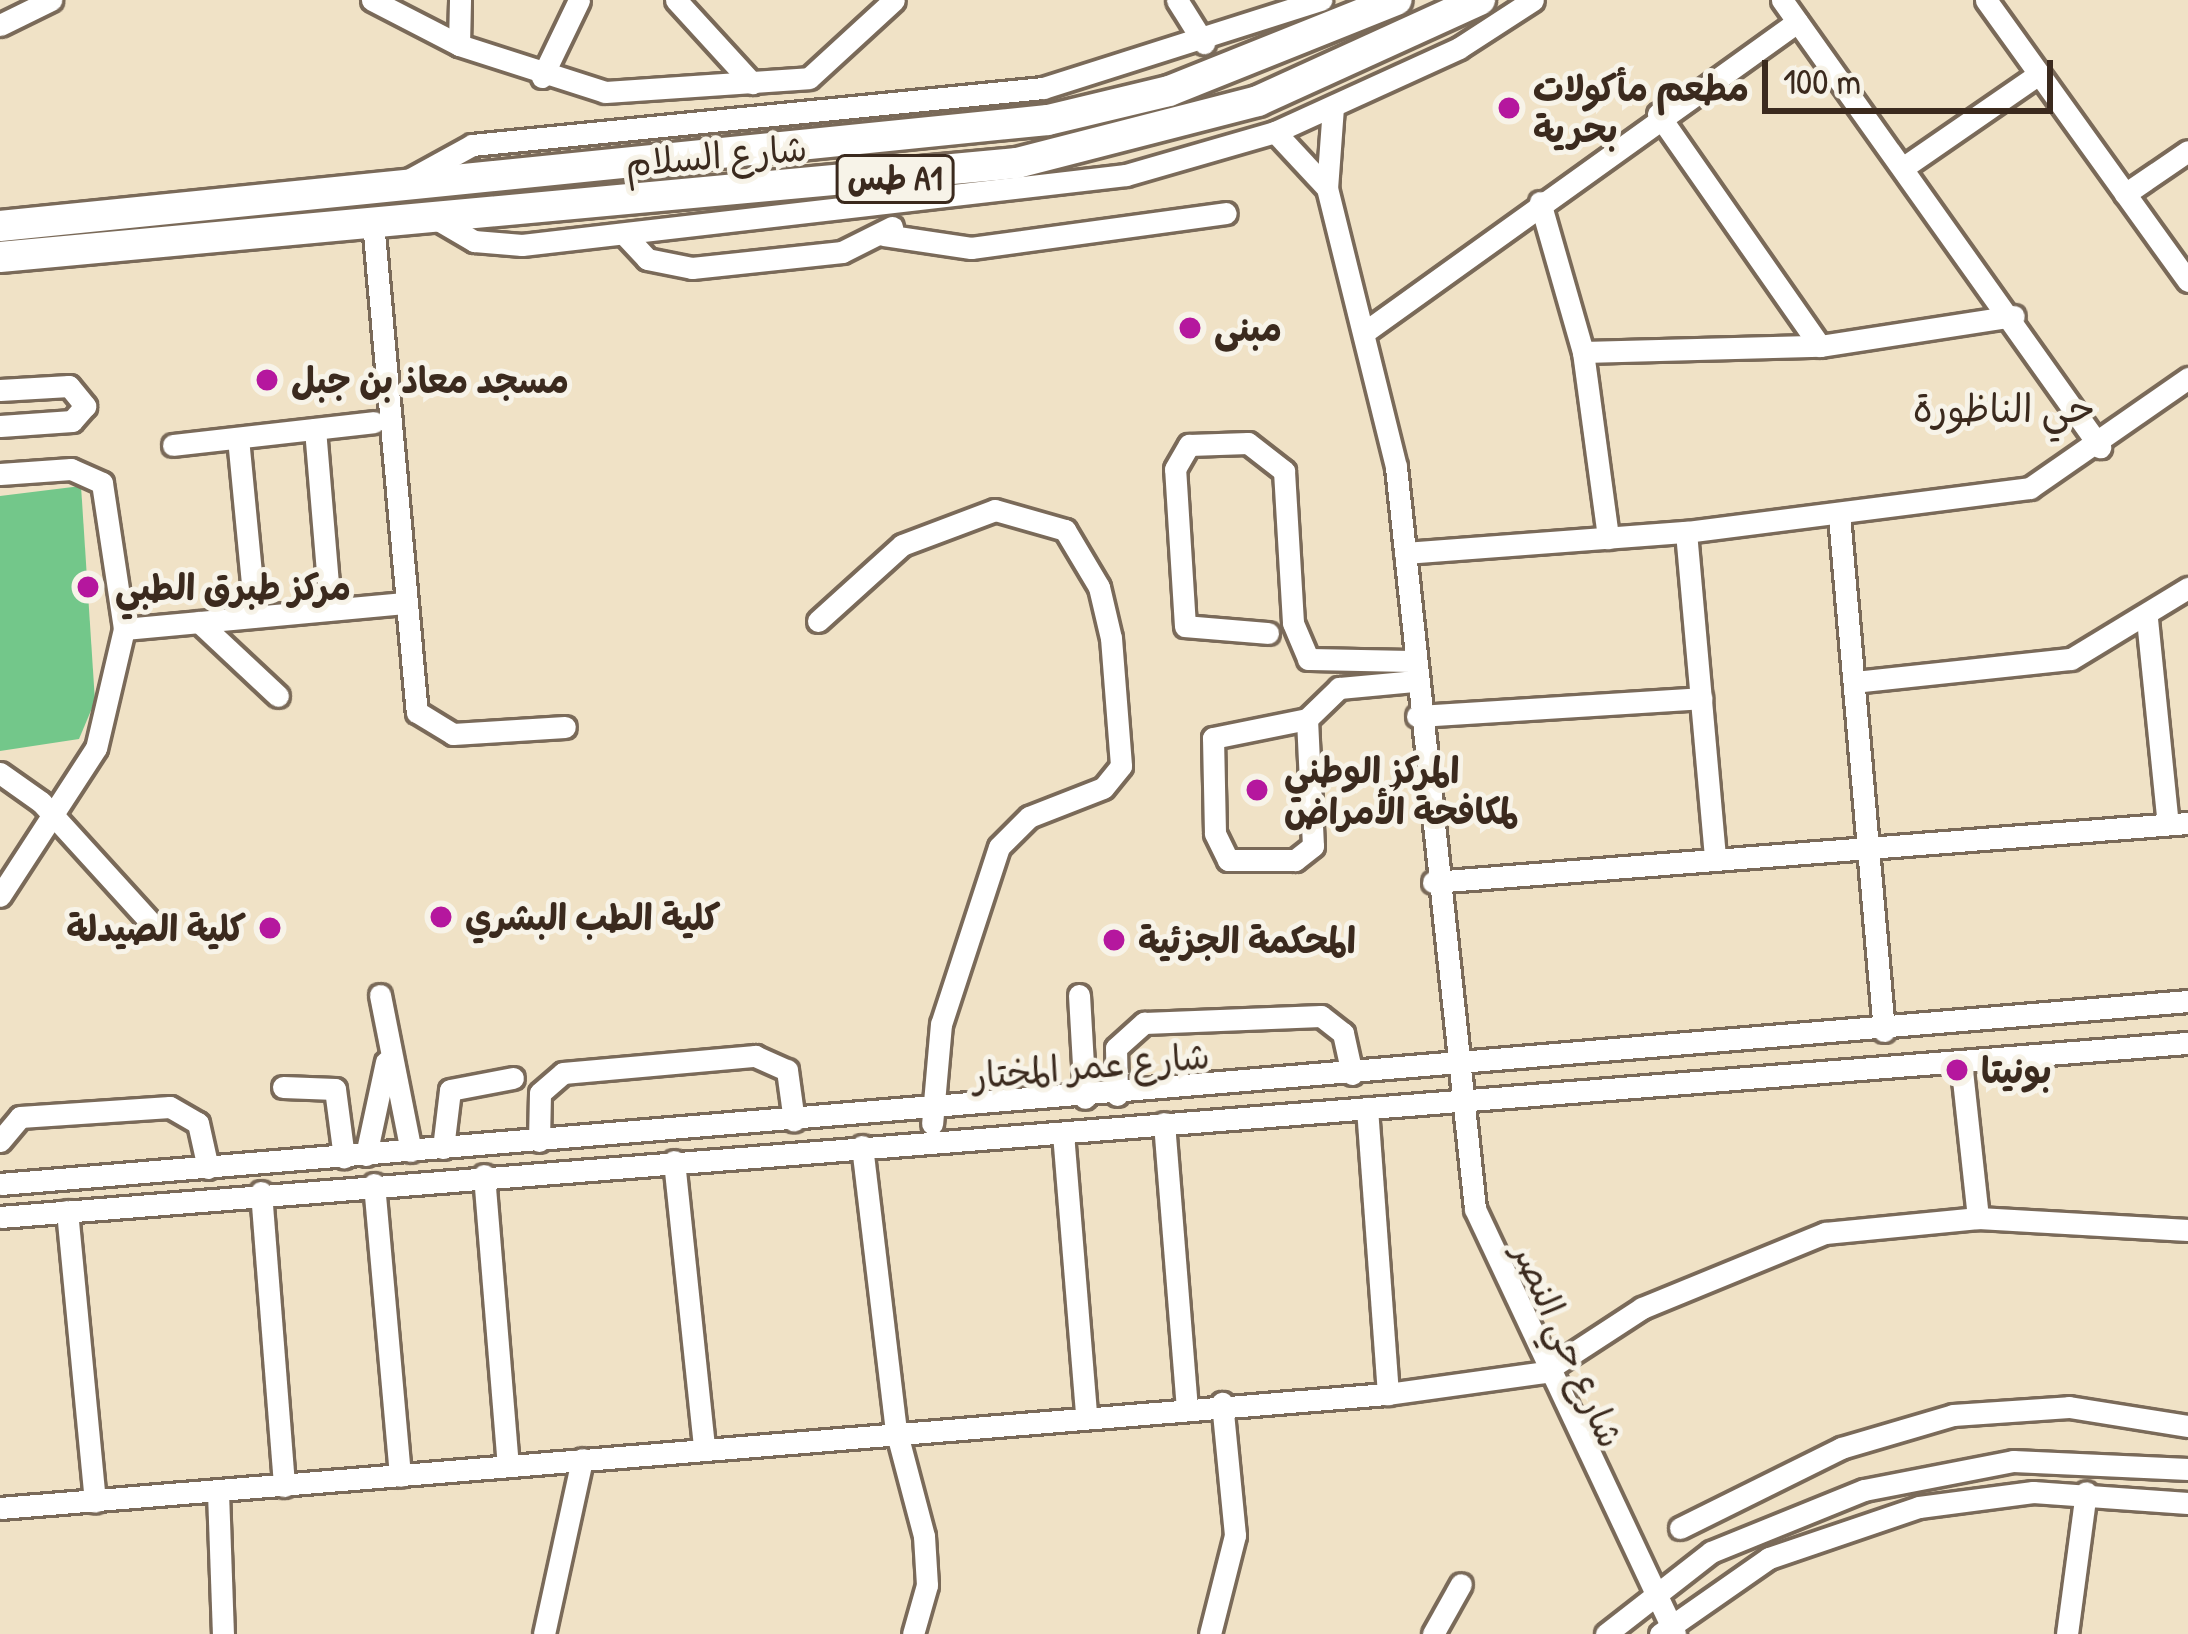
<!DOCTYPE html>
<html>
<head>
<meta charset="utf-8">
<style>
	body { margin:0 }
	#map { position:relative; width:2188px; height:1634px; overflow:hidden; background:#f0e2c6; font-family:"Patrick Hand","Playpen Sans Arabic",sans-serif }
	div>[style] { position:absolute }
	.green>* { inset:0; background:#73c78a }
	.roads { filter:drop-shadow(3px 0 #7a6a59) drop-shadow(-3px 0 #7a6a59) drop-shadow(0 3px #7a6a59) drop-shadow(0 -3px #7a6a59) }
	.minor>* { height:21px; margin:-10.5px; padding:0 10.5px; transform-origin:10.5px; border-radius:10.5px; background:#fff }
	.highway>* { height:30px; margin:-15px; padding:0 15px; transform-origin:15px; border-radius:15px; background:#fff }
	.dots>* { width:33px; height:33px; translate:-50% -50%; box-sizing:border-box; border:6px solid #f7f3e8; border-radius:50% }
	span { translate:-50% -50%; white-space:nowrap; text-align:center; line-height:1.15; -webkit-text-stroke:10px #f7f3e8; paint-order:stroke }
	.shield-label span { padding:3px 9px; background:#f7f3e8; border:3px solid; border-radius:9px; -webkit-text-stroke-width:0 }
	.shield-label { font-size:33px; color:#3b2a1e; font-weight:700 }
	.poi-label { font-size:36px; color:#3b2a1e; font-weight:700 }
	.left { translate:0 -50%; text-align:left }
	.right { translate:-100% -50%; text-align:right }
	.street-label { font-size:36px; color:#3b2a1e }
	.neighbourhood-label { font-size:39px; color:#3b2a1e }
	.scale { position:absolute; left:1762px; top:60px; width:291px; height:54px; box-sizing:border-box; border:6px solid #3b2a1e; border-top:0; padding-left:15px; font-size:36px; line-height:42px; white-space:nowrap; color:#3b2a1e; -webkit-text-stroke:9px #f7f3e8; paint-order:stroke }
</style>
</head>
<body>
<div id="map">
	<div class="green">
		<div style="clip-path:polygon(81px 486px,95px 701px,79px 739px,0 751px,0 496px)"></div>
	</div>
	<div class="roads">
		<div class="minor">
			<div style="left:372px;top:0;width:98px;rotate:27.3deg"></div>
			<div style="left:459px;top:45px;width:153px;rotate:17.8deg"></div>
			<div style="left:605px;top:92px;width:204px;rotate:-3.9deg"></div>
			<div style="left:809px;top:78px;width:115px;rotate:-42.5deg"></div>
			<div style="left:676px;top:0;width:113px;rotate:47.5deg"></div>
			<div style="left:1177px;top:0;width:51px;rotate:57.9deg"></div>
			<div style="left:1782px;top:0;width:549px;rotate:54.57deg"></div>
			<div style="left:1986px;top:0;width:346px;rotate:54.3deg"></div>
			<div style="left:0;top:25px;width:57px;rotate:-26.1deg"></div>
			<div style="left:459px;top:45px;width:45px;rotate:-88.7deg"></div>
			<div style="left:542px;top:77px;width:85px;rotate:-64.3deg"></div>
			<div style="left:1333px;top:107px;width:81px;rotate:94.2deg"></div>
			<div style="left:1327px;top:188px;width:287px;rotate:76.1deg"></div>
			<div style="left:1396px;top:467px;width:746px;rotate:83.92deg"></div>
			<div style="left:1475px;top:1209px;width:470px;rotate:64.8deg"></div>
			<div style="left:1658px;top:114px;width:283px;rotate:55.1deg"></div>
			<div style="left:1275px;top:132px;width:76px;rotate:47.1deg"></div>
			<div style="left:1904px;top:167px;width:164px;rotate:-34.6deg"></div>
			<div style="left:403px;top:183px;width:79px;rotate:-28.8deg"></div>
			<div style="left:472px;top:145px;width:574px;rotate:-5.7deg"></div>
			<div style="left:1043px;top:88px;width:292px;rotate:-17.6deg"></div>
			<div style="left:2125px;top:194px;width:76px;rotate:-34.3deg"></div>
			<div style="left:1540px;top:202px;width:156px;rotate:74deg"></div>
			<div style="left:1583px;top:352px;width:188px;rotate:82.3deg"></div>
			<div style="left:433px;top:217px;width:48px;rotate:30.3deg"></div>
			<div style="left:474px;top:241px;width:48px;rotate:4.8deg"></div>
			<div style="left:522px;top:245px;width:608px;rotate:-6.61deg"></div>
			<div style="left:1126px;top:175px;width:155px;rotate:-16.1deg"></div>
			<div style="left:1275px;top:132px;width:202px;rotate:-24.5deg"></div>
			<div style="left:1459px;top:48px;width:88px;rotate:-33deg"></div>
			<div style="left:373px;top:222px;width:492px;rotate:84.9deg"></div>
			<div style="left:417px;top:712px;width:42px;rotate:31.4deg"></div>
			<div style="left:453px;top:734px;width:112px;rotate:-3.6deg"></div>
			<div style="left:624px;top:234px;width:34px;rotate:47deg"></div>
			<div style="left:647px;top:259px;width:46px;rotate:11.3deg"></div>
			<div style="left:692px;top:268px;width:151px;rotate:-6.1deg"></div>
			<div style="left:842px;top:252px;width:56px;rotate:-26.6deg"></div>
			<div style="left:884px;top:235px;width:88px;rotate:8.5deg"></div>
			<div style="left:971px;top:248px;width:257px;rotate:-7.8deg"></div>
			<div style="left:1369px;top:329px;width:527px;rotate:-35.65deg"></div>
			<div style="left:1583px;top:352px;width:237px;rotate:-1.5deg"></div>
			<div style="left:1820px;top:346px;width:196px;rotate:-8.8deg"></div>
			<div style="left:0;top:390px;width:69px;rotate:-3.3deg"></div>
			<div style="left:69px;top:386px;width:26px;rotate:51deg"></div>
			<div style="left:85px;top:406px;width:20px;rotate:131deg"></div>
			<div style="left:72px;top:421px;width:72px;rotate:176deg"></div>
			<div style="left:315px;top:429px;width:181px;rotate:85.2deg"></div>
			<div style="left:238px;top:438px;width:179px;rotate:84.5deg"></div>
			<div style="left:173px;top:445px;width:202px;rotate:-6.5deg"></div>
			<div style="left:0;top:474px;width:71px;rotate:-4deg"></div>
			<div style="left:71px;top:469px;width:34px;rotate:24deg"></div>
			<div style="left:102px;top:483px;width:148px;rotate:81.4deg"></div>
			<div style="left:124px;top:629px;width:122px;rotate:103.2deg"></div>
			<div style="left:96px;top:748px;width:176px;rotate:123deg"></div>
			<div style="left:1839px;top:516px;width:517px;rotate:85.01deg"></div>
			<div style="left:1686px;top:532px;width:328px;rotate:84.9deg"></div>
			<div style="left:1405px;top:553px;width:282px;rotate:-4.3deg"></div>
			<div style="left:1686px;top:532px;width:347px;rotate:-7.3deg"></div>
			<div style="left:2030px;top:488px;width:193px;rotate:-34.8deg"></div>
			<div style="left:2147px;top:619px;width:206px;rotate:84.2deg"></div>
			<div style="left:818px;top:621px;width:113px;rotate:-42.1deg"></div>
			<div style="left:902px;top:545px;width:99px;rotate:-20.6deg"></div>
			<div style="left:995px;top:510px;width:73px;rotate:15.9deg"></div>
			<div style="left:1065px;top:530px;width:66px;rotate:59.2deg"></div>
			<div style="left:1099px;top:587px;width:52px;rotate:76.8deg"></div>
			<div style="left:1111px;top:638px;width:128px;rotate:85.5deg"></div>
			<div style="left:1121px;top:766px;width:28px;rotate:129deg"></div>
			<div style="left:1103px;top:788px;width:79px;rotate:158.6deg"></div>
			<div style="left:1029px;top:817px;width:42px;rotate:135deg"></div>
			<div style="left:999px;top:847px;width:186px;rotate:108.1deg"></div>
			<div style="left:941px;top:1024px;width:100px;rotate:95.1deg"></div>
			<div style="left:199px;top:622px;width:108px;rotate:43.1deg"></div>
			<div style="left:124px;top:629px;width:282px;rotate:-5.3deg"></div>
			<div style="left:1268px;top:633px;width:83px;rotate:-175.2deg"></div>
			<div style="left:1185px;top:626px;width:157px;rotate:-93.6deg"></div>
			<div style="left:1175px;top:469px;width:28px;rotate:-60deg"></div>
			<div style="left:1189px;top:445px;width:59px;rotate:-1.9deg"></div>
			<div style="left:1248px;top:443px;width:46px;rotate:37.9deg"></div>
			<div style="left:1284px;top:471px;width:152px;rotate:86.6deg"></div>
			<div style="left:1293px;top:623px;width:39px;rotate:67deg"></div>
			<div style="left:1308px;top:659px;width:105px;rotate:1.1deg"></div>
			<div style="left:1854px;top:682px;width:218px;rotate:-6.1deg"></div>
			<div style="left:2071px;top:659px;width:137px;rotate:-31.3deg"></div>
			<div style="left:1417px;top:716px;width:285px;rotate:-3.6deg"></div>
			<div style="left:1307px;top:719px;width:127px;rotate:87.3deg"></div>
			<div style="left:1313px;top:846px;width:23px;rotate:142deg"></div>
			<div style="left:1295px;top:860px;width:67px;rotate:180deg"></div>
			<div style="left:1228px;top:860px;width:30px;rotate:-116deg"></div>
			<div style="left:1215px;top:833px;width:95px;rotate:-91.2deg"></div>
			<div style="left:1213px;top:738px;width:96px;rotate:-11.4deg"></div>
			<div style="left:1307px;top:719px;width:45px;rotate:-44.1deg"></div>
			<div style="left:1339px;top:688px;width:75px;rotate:-5.3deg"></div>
			<div style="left:0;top:773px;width:50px;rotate:35.3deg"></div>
			<div style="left:41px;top:802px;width:164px;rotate:47.7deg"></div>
			<div style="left:1433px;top:882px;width:757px;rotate:-4.47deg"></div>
			<div style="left:380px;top:995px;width:159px;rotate:78.8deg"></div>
			<div style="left:1079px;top:995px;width:103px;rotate:86.7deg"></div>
			<div style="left:1961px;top:1061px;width:158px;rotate:83.8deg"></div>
			<div style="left:283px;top:1087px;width:52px;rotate:2.2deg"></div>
			<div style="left:335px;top:1089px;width:69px;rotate:82.5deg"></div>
			<div style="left:1117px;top:1095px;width:47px;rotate:-91.2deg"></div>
			<div style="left:1116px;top:1048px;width:38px;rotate:-42deg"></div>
			<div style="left:1144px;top:1023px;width:177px;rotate:-2.3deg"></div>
			<div style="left:1321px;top:1016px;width:28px;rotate:38deg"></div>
			<div style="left:1343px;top:1033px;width:42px;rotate:77.6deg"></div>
			<div style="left:1367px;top:1108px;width:287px;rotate:85.8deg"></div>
			<div style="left:1164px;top:1123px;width:284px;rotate:85.4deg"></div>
			<div style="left:1063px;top:1133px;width:282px;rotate:85.3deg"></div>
			<div style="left:0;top:1141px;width:31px;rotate:-50deg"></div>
			<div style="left:20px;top:1117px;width:150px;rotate:-3.8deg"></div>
			<div style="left:170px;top:1107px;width:32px;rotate:30deg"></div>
			<div style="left:198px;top:1123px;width:46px;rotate:77.5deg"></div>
			<div style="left:539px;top:1141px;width:48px;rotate:-88.8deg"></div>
			<div style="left:540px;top:1093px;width:30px;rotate:-41deg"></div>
			<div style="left:563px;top:1073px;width:193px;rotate:-5.1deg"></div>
			<div style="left:755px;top:1056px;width:35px;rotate:24deg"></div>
			<div style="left:787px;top:1070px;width:51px;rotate:82.2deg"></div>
			<div style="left:862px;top:1146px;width:286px;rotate:83.2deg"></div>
			<div style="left:896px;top:1430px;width:110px;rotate:75.2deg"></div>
			<div style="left:924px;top:1536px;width:49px;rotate:86.5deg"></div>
			<div style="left:927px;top:1585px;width:51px;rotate:105.9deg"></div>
			<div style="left:443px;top:1148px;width:58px;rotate:-83.1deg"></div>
			<div style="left:450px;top:1090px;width:64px;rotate:-10.8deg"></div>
			<div style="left:366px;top:1155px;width:95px;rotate:-77.9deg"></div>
			<div style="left:674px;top:1161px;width:289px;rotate:84deg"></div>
			<div style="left:484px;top:1175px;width:292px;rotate:85.3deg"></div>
			<div style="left:0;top:1184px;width:2196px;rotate:-4.78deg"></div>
			<div style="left:374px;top:1184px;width:293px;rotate:84.9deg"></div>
			<div style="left:261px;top:1192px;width:295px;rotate:85.5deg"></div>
			<div style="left:67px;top:1211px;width:292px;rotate:84.5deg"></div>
			<div style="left:0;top:1217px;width:2195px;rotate:-4.55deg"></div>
			<div style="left:218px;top:1492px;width:142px;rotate:88deg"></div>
			<div style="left:0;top:1508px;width:1393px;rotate:-4.7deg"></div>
			<div style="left:1388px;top:1394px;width:158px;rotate:-8deg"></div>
			<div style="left:1544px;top:1372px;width:117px;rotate:-33.1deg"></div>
			<div style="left:1642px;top:1308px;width:198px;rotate:-22.3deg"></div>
			<div style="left:1825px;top:1233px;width:154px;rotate:-5.6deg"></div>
			<div style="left:1978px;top:1218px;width:210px;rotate:3.3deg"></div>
			<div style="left:1680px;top:1528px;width:180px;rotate:-26.4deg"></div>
			<div style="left:1841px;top:1448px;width:117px;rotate:-16.4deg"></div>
			<div style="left:1953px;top:1415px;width:116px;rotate:-3.9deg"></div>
			<div style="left:2069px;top:1407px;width:121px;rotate:9.1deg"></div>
			<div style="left:544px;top:1634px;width:179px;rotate:-77.7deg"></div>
			<div style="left:1210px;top:1634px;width:102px;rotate:-75.8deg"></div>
			<div style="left:1235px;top:1535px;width:133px;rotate:-95.6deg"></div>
			<div style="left:1433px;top:1634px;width:57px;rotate:-60.8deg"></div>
			<div style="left:1606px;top:1634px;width:133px;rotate:-38deg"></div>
			<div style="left:1711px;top:1552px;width:165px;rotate:-22.1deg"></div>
			<div style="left:1864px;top:1490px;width:152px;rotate:-11deg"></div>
			<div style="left:2013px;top:1461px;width:175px;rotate:2.6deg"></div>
			<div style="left:1660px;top:1634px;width:133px;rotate:-34.9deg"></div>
			<div style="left:1769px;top:1558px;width:158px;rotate:-18.8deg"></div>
			<div style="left:1919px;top:1507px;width:115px;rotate:-7.5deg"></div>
			<div style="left:2033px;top:1492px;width:155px;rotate:4.1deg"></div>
			<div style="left:2067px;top:1634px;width:143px;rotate:-82.4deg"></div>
		</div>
		<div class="highway">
			<div style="left:0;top:226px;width:1053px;rotate:-5.78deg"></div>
			<div style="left:1048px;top:120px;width:124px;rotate:-13.5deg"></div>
			<div style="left:1169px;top:91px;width:245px;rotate:-21.8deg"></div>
			<div style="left:0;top:257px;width:1021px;rotate:-5.28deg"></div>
			<div style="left:1017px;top:163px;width:249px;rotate:-14.4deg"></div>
			<div style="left:1258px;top:101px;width:244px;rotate:-24.5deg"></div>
		</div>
	</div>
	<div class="dots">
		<div style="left:1509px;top:108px;background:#b5179e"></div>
		<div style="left:1190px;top:328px;background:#b5179e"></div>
		<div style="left:267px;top:380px;background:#b5179e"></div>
		<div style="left:88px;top:587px;background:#b5179e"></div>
		<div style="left:1257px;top:790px;background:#b5179e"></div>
		<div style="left:441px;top:917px;background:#b5179e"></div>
		<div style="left:270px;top:928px;background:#b5179e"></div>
		<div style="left:1114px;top:940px;background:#b5179e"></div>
		<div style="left:1957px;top:1070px;background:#b5179e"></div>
	</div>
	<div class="shield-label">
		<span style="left:895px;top:179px">طس A1</span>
	</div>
	<div class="poi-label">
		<span class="left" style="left:1533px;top:108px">مطعم مأكولات<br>بحرية</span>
		<span class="left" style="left:1214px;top:328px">مبنى</span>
		<span class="left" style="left:291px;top:380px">مسجد معاذ بن جبل</span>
		<span class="left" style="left:115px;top:587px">مركز طبرق الطبي</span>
		<span class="left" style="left:1284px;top:790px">المركز الوطني<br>لمكافحة الأمراض</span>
		<span class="left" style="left:465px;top:917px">كلية الطب البشري</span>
		<span class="right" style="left:246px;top:928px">كلية الصيدلة</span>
		<span class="left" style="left:1138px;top:940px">المحكمة الجزئية</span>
		<span class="left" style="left:1981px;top:1070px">بونيتا</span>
	</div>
	<div class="street-label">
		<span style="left:716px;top:155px;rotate:-5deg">شارع السلام</span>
		<span style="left:1091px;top:1065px;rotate:-5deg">شارع عمر المختار</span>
		<span style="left:1569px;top:1345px;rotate:66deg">شارع حي النصر</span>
	</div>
	<div class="neighbourhood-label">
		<span style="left:2004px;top:408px">حي الناظورة</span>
	</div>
	<div class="scale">100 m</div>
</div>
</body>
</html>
